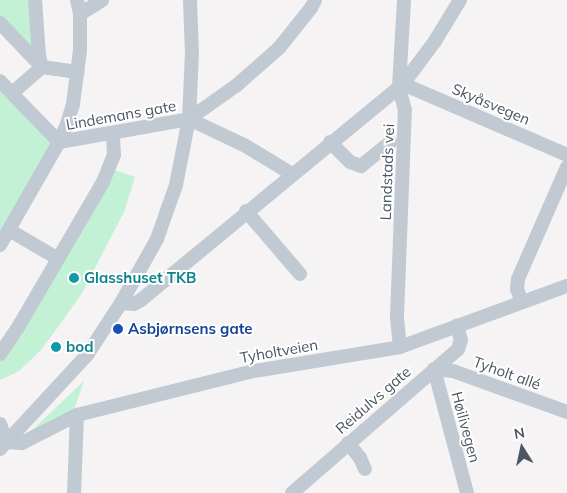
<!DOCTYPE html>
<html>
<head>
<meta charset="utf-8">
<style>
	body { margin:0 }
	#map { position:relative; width:567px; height:493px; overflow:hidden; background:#f5f3f3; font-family:Mulish,sans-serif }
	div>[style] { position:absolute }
	.green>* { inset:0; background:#c3f1d5 }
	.minor>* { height:14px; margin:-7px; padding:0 7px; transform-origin:7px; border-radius:7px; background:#c1cad2 }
	.dots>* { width:14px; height:14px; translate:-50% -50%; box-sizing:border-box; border:2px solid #fff; border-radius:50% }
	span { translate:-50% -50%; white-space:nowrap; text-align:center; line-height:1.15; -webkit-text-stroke:4px #fff; paint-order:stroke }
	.street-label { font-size:15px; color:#4a5661 }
	.culture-label { font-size:15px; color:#0d838f; font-weight:700 }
	.left { translate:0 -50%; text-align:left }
	.transit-label { font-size:15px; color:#164399; font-weight:700 }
	.north { position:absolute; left:497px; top:423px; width:50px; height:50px; -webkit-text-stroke:4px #fff; paint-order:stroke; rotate:350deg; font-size:14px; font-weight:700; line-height:20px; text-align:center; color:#4a5661 }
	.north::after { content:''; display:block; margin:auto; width:18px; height:22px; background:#4a5661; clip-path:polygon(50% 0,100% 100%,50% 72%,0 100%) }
</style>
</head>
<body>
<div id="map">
	<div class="green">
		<div style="clip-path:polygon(0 0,35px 0,39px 56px,0 23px)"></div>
		<div style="clip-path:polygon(0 81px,59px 142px,0 245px)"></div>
		<div style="clip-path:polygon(114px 157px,120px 159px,115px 170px,135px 177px,124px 212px,82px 293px,61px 323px,40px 351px,19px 371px,0 380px,0 354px)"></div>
		<div style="clip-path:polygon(84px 381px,74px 410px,28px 434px)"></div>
	</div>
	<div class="minor">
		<div style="left:35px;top:0;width:56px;rotate:85.9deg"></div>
		<div style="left:39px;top:56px;width:11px;rotate:75deg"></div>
		<div style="left:42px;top:67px;width:36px;rotate:8deg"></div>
		<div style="left:80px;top:14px;width:26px;rotate:-32deg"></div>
		<div style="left:0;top:23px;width:61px;rotate:46.3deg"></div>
		<div style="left:42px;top:67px;width:40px;rotate:139deg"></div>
		<div style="left:0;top:81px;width:85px;rotate:46deg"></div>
		<div style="left:403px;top:84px;width:179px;rotate:23.4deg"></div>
		<div style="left:189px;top:119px;width:61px;rotate:25.3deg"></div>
		<div style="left:244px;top:145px;width:56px;rotate:31.1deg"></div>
		<div style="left:59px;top:142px;width:132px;rotate:-10deg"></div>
		<div style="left:189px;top:119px;width:59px;rotate:-35.3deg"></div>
		<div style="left:237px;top:85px;width:56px;rotate:-41.4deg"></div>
		<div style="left:279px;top:48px;width:51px;rotate:-51.3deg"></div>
		<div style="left:311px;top:8px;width:9px;rotate:-63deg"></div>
		<div style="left:330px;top:142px;width:28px;rotate:45deg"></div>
		<div style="left:350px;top:162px;width:12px;rotate:20deg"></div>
		<div style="left:361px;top:166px;width:38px;rotate:-39deg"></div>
		<div style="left:246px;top:211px;width:83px;rotate:49.4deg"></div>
		<div style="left:9px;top:230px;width:56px;rotate:30.3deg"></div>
		<div style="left:0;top:245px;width:119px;rotate:-60.2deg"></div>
		<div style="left:59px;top:142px;width:20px;rotate:-66deg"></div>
		<div style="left:67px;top:124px;width:21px;rotate:-73deg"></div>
		<div style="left:73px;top:104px;width:54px;rotate:-82.6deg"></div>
		<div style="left:80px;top:50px;width:36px;rotate:-90deg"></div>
		<div style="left:80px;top:14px;width:14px;rotate:-102deg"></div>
		<div style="left:522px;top:302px;width:14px;rotate:-111deg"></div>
		<div style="left:517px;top:289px;width:10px;rotate:-84deg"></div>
		<div style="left:518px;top:279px;width:122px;rotate:-66.4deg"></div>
		<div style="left:121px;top:303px;width:13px;rotate:4deg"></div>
		<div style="left:134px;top:304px;width:8px;rotate:-30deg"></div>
		<div style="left:141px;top:300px;width:340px;rotate:-39.5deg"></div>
		<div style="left:403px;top:84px;width:54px;rotate:-53.3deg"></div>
		<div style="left:435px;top:41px;width:48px;rotate:-58.6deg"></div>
		<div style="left:400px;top:347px;width:31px;rotate:-96deg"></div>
		<div style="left:397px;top:316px;width:206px;rotate:-87.8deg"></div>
		<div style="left:405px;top:110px;width:24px;rotate:-105deg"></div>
		<div style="left:399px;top:87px;width:87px;rotate:-86.7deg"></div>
		<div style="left:0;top:354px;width:36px;rotate:-56deg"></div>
		<div style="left:20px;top:324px;width:164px;rotate:-59.7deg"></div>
		<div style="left:103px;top:182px;width:29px;rotate:-68deg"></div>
		<div style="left:114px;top:155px;width:21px;rotate:-93deg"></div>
		<div style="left:0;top:424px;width:19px;rotate:69deg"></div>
		<div style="left:7px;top:442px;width:15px;rotate:4deg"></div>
		<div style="left:22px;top:443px;width:62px;rotate:-27deg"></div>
		<div style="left:77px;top:415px;width:182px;rotate:-14deg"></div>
		<div style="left:254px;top:371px;width:148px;rotate:-9.3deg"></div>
		<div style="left:400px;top:347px;width:178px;rotate:-20.1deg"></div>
		<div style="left:348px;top:443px;width:19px;rotate:51deg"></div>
		<div style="left:360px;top:458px;width:12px;rotate:66deg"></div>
		<div style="left:0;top:449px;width:128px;rotate:-47.2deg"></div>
		<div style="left:87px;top:355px;width:62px;rotate:-56.8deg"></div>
		<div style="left:121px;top:303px;width:73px;rotate:-60.6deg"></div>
		<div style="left:157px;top:239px;width:57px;rotate:-70.6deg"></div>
		<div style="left:176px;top:185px;width:67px;rotate:-78.9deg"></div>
		<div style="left:189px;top:119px;width:66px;rotate:-87.4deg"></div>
		<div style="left:192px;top:53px;width:53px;rotate:-92.2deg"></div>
		<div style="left:74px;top:493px;width:78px;rotate:-87.8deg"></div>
		<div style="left:292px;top:493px;width:220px;rotate:-40.9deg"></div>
		<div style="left:458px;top:349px;width:9px;rotate:-72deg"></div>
		<div style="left:461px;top:340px;width:15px;rotate:-106deg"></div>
		<div style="left:467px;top:493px;width:128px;rotate:-104.9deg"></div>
		<div style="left:434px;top:369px;width:19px;rotate:6deg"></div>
		<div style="left:453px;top:371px;width:121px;rotate:19.8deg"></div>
	</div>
	<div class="dots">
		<div style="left:74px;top:278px;background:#0f9aa8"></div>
		<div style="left:118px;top:329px;background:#1a4fb4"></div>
		<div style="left:56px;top:347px;background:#0f9aa8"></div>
	</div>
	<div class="street-label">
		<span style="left:491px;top:104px;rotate:23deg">Skyåsvegen</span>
		<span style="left:121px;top:115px;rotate:-10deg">Lindemans gate</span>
		<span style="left:387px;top:172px;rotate:-88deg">Landstads vei</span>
		<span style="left:279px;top:351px;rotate:-10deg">Tyholtveien</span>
		<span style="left:507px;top:373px;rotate:20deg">Tyholt allé</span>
		<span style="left:373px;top:400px;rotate:-41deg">Reidulvs gate</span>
		<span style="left:466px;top:427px;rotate:75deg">Høilivegen</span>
	</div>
	<div class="culture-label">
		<span class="left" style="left:84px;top:278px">Glasshuset TKB</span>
		<span class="left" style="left:66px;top:347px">bod</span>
	</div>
	<div class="transit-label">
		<span class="left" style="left:128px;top:329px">Asbjørnsens gate</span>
	</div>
	<div class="north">N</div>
</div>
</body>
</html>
